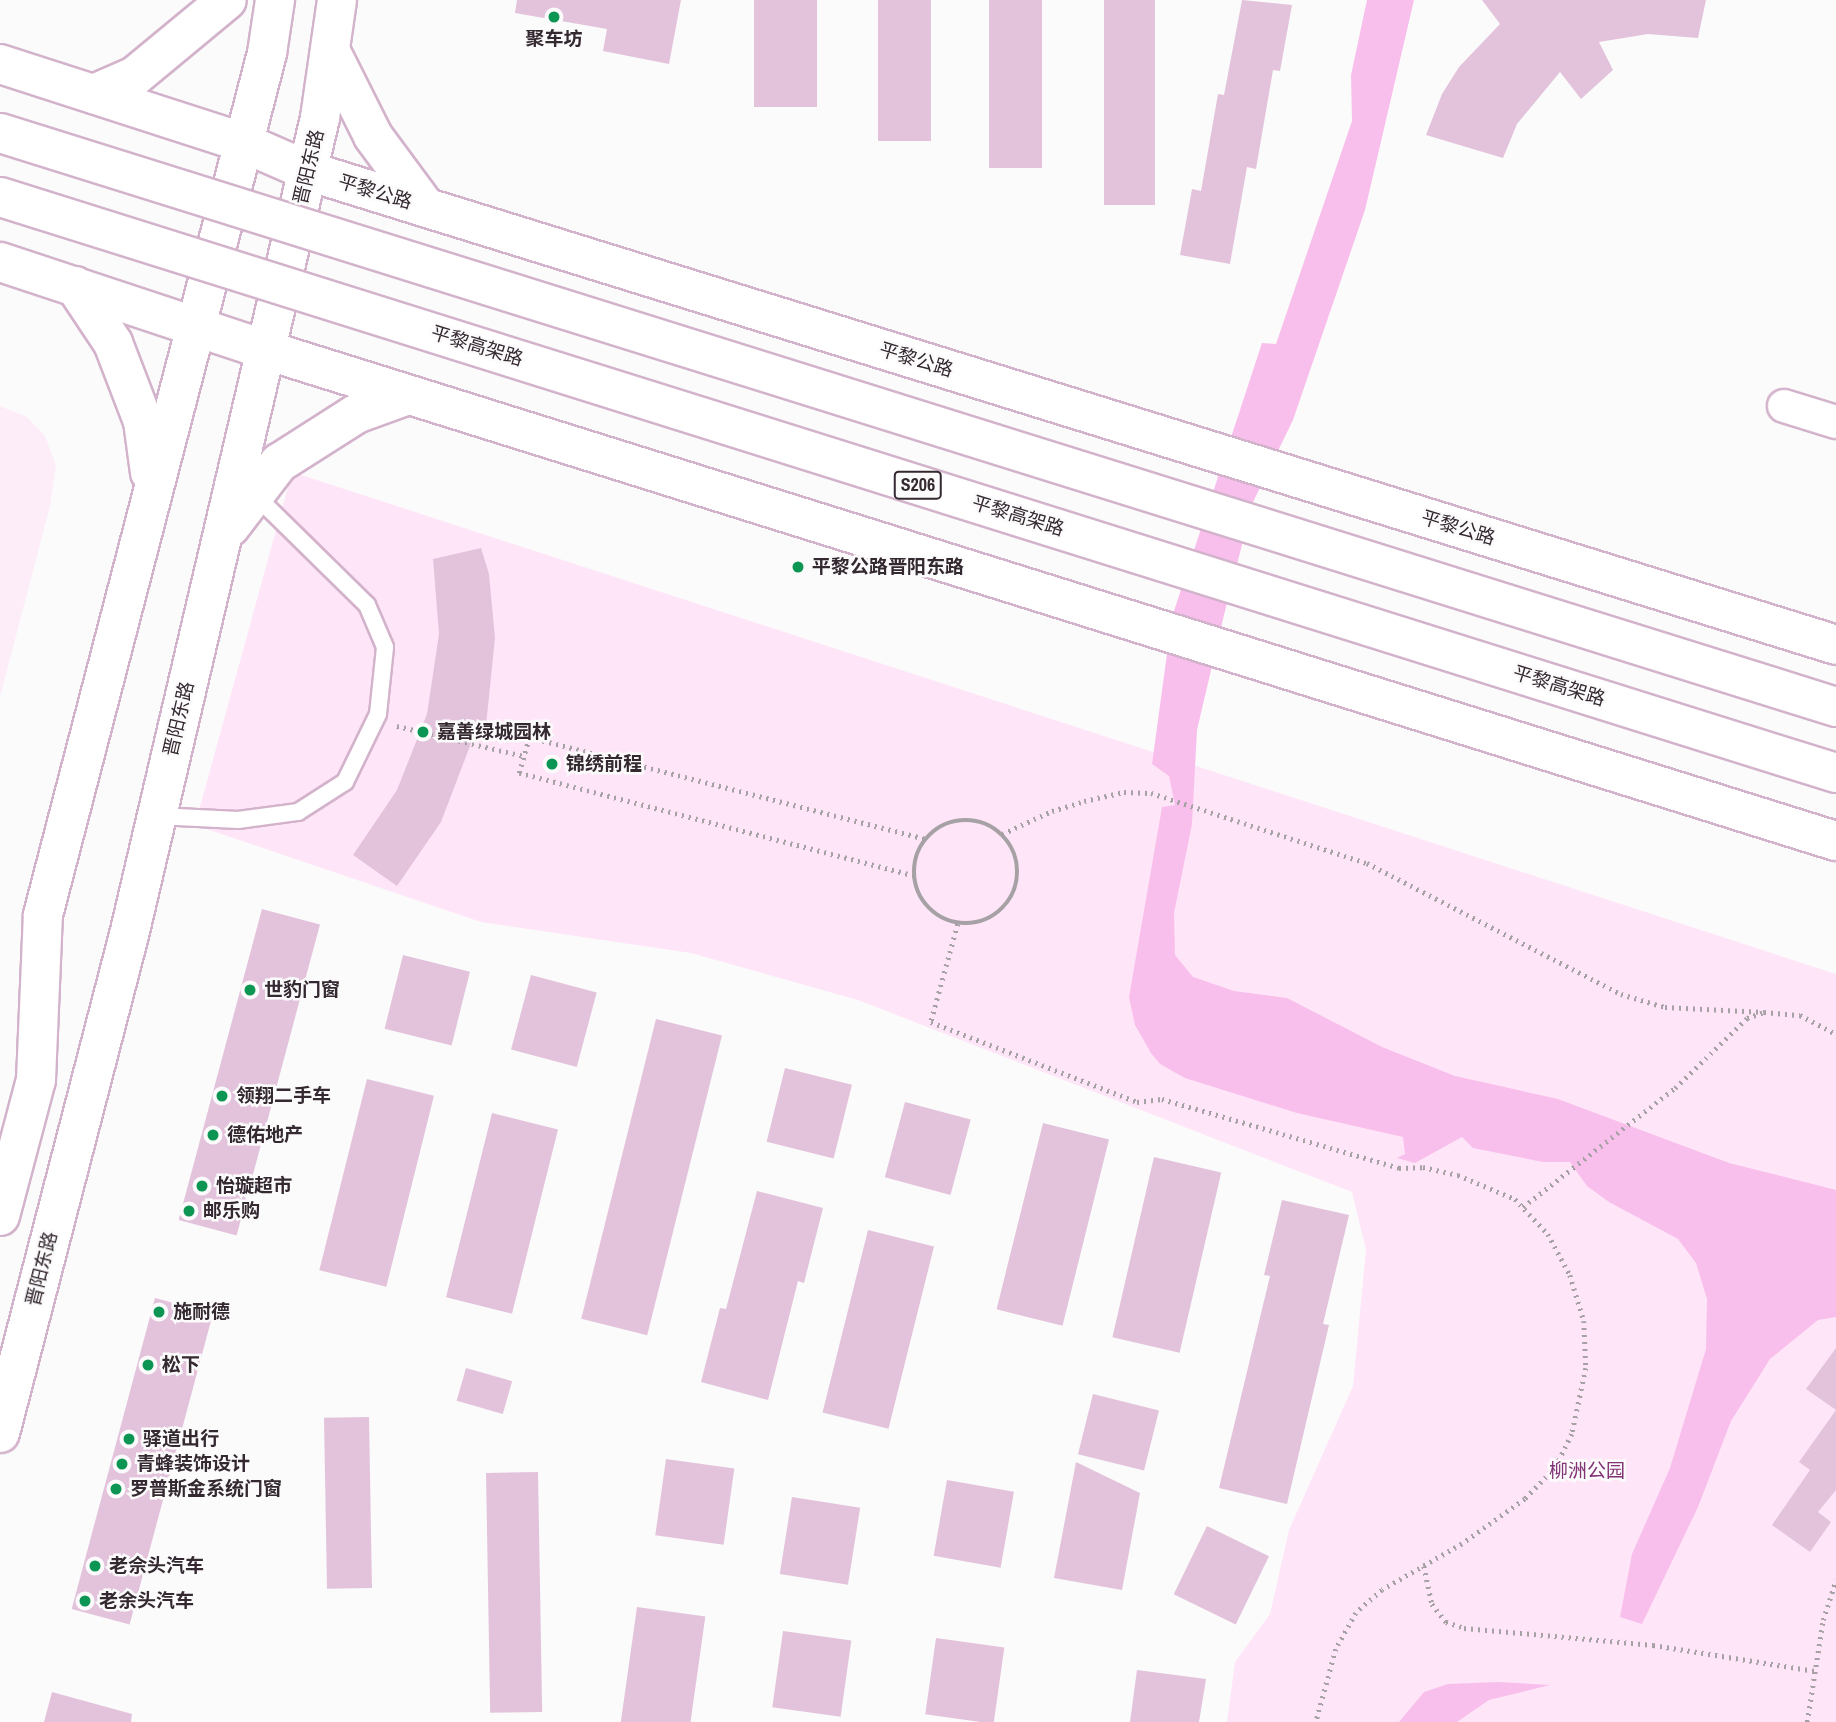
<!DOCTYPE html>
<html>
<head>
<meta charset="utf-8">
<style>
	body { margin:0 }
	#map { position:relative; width:1836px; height:1722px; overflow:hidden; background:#fbfbfb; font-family:"Archivo Narrow","Noto Sans SC",sans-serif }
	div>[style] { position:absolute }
	.built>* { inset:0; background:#fdedf9 }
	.green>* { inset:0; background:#ffe5f8 }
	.water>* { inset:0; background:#f9bfec }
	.building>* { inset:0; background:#e3c3dc; transform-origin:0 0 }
	.path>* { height:4.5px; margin-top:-2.25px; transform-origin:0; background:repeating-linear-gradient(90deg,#a6a1a5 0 2px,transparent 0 7px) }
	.path>.ring { margin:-2.25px; padding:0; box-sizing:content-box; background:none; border:4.5px solid #a6a1a5; border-radius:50% }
	.roads { filter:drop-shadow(2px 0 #d3b3cb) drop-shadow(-2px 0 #d3b3cb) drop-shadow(0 2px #d3b3cb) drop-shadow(0 -2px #d3b3cb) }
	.service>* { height:16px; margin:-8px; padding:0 8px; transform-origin:8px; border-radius:8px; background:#fff }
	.minor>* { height:32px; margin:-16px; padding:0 16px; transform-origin:16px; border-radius:16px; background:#fff }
	.secondary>* { height:38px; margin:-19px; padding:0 19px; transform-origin:19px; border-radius:19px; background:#fff }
	.primary>* { height:38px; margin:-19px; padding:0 19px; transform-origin:19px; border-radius:19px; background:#fff }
	.bridges { filter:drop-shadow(2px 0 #d3b3cb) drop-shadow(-2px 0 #d3b3cb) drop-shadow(0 2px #d3b3cb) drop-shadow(0 -2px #d3b3cb) }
	.trunk-bridge>* { height:38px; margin:-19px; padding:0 19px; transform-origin:19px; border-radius:19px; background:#fff }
	.dots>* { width:19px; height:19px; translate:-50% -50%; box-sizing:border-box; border:4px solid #fbfbfb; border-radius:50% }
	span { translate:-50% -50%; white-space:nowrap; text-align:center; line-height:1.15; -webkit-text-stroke:5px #fbfbfb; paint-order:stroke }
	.shield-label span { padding:2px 5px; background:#fbfbfb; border:2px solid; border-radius:5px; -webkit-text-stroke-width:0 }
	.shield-label { font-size:18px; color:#342831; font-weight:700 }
	.poi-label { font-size:19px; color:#342831; font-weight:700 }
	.left { translate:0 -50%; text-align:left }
	.street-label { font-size:19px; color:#342831 }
	.park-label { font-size:19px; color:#823275 }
</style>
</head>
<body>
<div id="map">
	<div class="built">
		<div style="clip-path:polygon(0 406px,27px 417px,45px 436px,56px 465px,50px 506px,0 697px)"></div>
	</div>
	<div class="green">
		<div style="clip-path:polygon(292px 472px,1836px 974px,1836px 1722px,1227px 1722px,1235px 1662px,1270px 1614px,1289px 1530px,1353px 1386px,1366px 1250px,1352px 1192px,858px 1000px,691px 953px,481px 922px,195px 825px)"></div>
	</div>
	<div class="water">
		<div style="clip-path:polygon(1367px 0,1414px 0,1365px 210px,1293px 420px,1253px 502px,1224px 615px,1197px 730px,1192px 824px,1174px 913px,1175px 955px,1193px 977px,1234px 991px,1287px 998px,1382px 1047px,1455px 1076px,1558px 1099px,1729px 1163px,1836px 1190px,1836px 1317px,1818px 1320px,1770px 1359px,1731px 1421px,1698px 1507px,1642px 1624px,1620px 1617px,1632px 1554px,1670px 1468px,1706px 1349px,1707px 1299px,1696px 1263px,1678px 1239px,1609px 1202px,1587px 1186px,1570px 1162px,1543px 1162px,1473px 1148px,1462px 1137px,1415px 1163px,1397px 1158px,1405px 1154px,1403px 1137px,1297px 1113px,1185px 1078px,1160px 1064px,1151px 1053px,1135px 1025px,1129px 997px,1162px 807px,1175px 805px,1169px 776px,1152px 764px,1172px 617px,1262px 343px,1276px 344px,1352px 121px,1351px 75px)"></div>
		<div style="clip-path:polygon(1498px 1682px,1550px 1685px,1489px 1700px,1457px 1722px,1399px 1722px,1424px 1692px,1448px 1684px)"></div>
	</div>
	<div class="building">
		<div style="clip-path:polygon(517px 0,681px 0,669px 64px,603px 51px,607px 29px,515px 13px)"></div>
		<div style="left:754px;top:0;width:63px;height:107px"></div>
		<div style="left:878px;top:0;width:53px;height:141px"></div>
		<div style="left:989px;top:0;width:53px;height:168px"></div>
		<div style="left:1104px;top:0;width:51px;height:205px"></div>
		<div style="clip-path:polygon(1242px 0,1292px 5px,1280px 71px,1273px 70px,1256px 169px,1247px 167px,1230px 264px,1180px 255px,1192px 189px,1201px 191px,1218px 94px,1224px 95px)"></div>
		<div style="clip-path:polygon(1482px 0,1706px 0,1698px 38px,1648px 34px,1599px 42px,1613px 70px,1581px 99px,1560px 72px,1517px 124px,1503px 158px,1426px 135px,1442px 94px,1459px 67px,1500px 24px)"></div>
		<div style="clip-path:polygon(481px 548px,489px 574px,495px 638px,486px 726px,478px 725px,441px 822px,397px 886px,353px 855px,397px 790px,427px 714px,439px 634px,433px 559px)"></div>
		<div style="left:262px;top:909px;width:60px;height:322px;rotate:15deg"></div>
		<div style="left:403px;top:955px;width:69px;height:76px;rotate:14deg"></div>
		<div style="left:531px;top:975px;width:68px;height:77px;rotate:15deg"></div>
		<div style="left:656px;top:1019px;width:68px;height:309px;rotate:14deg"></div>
		<div style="left:785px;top:1068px;width:69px;height:76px;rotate:14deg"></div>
		<div style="left:367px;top:1079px;width:69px;height:197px;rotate:14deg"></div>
		<div style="left:905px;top:1102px;width:68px;height:78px;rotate:15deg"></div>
		<div style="left:492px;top:1113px;width:68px;height:190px;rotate:14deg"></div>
		<div style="left:1043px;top:1123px;width:68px;height:192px;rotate:14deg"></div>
		<div style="left:1154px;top:1157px;width:69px;height:185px;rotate:13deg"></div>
		<div style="clip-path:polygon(757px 1191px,823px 1208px,804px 1283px,798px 1281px,768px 1400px,701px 1382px,720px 1308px,726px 1309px)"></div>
		<div style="clip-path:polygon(1282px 1200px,1349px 1215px,1323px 1324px,1329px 1325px,1287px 1504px,1219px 1488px,1270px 1276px,1264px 1275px)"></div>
		<div style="left:868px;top:1230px;width:68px;height:188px;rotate:14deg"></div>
		<div style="left:155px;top:1298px;width:60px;height:322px;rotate:15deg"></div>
		<div style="clip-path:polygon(1836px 1348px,1836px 1490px,1818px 1512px,1831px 1522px,1810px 1552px,1772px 1525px,1810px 1470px,1799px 1462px,1836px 1410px,1806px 1389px)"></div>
		<div style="left:466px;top:1368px;width:48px;height:34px;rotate:16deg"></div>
		<div style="left:1093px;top:1394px;width:68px;height:62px;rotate:14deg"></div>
		<div style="left:369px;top:1417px;width:171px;height:45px;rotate:89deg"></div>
		<div style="left:666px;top:1459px;width:69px;height:77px;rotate:8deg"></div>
		<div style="clip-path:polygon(1076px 1462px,1140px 1493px,1122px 1590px,1054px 1578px)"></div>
		<div style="left:538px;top:1472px;width:240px;height:52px;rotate:89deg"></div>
		<div style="left:947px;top:1480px;width:68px;height:77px;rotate:10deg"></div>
		<div style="left:792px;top:1497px;width:69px;height:78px;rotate:9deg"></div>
		<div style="left:1207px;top:1526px;width:69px;height:76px;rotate:26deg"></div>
		<div style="left:637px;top:1607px;width:69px;height:116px;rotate:8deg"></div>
		<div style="left:783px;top:1631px;width:69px;height:77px;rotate:8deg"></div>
		<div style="left:936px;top:1638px;width:69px;height:77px;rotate:8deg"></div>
		<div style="clip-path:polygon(1137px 1670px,1206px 1679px,1199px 1722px,1130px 1722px)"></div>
		<div style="clip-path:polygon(52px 1692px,132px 1714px,131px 1722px,44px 1722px)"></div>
	</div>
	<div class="path">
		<div style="left:397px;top:726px;width:130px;rotate:13.3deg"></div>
		<div class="ring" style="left:914px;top:820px;width:99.5px;height:99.5px"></div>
		<div style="left:1002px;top:834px;width:55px;rotate:-24.7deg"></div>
		<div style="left:1052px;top:811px;width:34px;rotate:-17deg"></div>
		<div style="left:1084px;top:801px;width:41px;rotate:-12.7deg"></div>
		<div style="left:1124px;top:792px;width:27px;rotate:2deg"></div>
		<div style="left:1151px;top:793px;width:227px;rotate:18deg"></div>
		<div style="left:1367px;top:863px;width:286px;rotate:27.3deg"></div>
		<div style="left:1621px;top:994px;width:46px;rotate:16.5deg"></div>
		<div style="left:1665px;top:1007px;width:99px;rotate:2.9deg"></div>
		<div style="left:914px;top:876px;width:408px;rotate:-165.4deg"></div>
		<div style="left:519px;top:773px;width:37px;rotate:-74deg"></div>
		<div style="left:529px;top:737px;width:409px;rotate:14.4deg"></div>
		<div style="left:958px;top:924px;width:102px;rotate:105.4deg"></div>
		<div style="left:931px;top:1022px;width:221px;rotate:21.2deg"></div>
		<div style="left:1137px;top:1102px;width:25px;rotate:-7deg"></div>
		<div style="left:1162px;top:1099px;width:247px;rotate:16.2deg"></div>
		<div style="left:1399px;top:1168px;width:24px;rotate:-2deg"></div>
		<div style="left:1423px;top:1167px;width:36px;rotate:13deg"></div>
		<div style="left:1458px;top:1175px;width:62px;rotate:22.8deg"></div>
		<div style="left:1515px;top:1199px;width:48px;rotate:46.7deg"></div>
		<div style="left:1548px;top:1234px;width:47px;rotate:61.8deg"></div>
		<div style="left:1570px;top:1275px;width:48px;rotate:73.1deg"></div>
		<div style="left:1584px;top:1321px;width:47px;rotate:87.6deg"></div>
		<div style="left:1586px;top:1368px;width:67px;rotate:102deg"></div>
		<div style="left:1572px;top:1434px;width:37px;rotate:116deg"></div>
		<div style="left:1556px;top:1467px;width:45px;rotate:134.1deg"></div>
		<div style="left:1525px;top:1499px;width:77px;rotate:144.5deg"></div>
		<div style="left:1462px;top:1544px;width:92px;rotate:150.1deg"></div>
		<div style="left:1382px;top:1590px;width:35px;rotate:139deg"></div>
		<div style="left:1356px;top:1613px;width:41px;rotate:119.1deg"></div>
		<div style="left:1336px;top:1649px;width:76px;rotate:105.3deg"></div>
		<div style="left:1523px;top:1207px;width:193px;rotate:-38.1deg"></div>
		<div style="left:1675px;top:1088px;width:100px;rotate:-44.2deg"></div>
		<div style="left:1747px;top:1018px;width:18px;rotate:-19deg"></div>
		<div style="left:1764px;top:1012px;width:36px;rotate:5deg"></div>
		<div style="left:1800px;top:1015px;width:41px;rotate:27.8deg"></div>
		<div style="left:1424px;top:1566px;width:39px;rotate:78deg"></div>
		<div style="left:1432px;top:1604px;width:23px;rotate:52deg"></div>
		<div style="left:1446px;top:1622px;width:19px;rotate:18deg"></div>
		<div style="left:1464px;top:1628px;width:190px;rotate:5.1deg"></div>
		<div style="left:1653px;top:1645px;width:164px;rotate:9.1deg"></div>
		<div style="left:1807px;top:1722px;width:103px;rotate:-81.1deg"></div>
		<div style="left:1823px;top:1620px;width:42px;rotate:-72deg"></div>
	</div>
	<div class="roads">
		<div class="service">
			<div style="left:157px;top:816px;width:81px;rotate:2.8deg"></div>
			<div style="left:238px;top:820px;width:61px;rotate:-7.6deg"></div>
			<div style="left:298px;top:812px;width:56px;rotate:-32.6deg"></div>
			<div style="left:345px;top:782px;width:76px;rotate:-64.1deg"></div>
			<div style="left:378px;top:714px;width:67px;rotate:-84deg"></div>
			<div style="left:385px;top:647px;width:46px;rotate:-113.2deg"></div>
			<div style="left:367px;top:605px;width:157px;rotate:-135.5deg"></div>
		</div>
		<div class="minor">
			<div style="left:1784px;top:406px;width:54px;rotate:17.1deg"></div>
		</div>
		<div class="secondary">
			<div style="left:330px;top:50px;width:96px;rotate:63.4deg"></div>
			<div style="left:373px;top:136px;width:89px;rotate:53.6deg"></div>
			<div style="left:94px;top:94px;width:45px;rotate:-23.7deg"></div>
			<div style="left:135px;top:76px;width:119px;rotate:-39.6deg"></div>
			<div style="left:75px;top:286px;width:69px;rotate:56.3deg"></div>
			<div style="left:113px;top:343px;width:84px;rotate:69deg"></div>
			<div style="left:143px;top:421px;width:52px;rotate:82.3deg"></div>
			<div style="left:230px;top:527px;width:81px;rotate:-52.6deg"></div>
			<div style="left:279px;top:463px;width:91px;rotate:-32.5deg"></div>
			<div style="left:356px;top:414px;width:55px;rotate:-20.1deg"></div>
			<div style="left:0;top:1216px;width:141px;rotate:-75.2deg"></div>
			<div style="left:36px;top:1080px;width:165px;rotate:-87.6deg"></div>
			<div style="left:43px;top:915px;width:891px;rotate:-75.43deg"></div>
			<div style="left:267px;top:53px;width:54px;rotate:-81.4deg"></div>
			<div style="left:0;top:1433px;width:519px;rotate:-75.48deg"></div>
			<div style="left:130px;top:931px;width:835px;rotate:-76.85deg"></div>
			<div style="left:320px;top:118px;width:119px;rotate:-81.8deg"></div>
		</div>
		<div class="primary">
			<div style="left:0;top:64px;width:256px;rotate:17.9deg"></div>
			<div style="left:244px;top:143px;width:70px;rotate:23.6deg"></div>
			<div style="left:308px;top:171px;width:1600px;rotate:17.23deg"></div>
			<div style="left:0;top:262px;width:280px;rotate:18.3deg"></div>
			<div style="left:266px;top:350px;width:1645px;rotate:17.37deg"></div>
		</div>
	</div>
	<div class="bridges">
		<div class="trunk-bridge">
			<div style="left:0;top:133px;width:1924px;rotate:17.36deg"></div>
			<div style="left:0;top:197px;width:1924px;rotate:17.42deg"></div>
		</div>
	</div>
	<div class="dots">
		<div style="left:554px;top:17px;background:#0d9554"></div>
		<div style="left:798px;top:567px;background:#0d9554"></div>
		<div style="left:423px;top:732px;background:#0d9554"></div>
		<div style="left:552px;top:764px;background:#0d9554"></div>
		<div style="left:250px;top:990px;background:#0d9554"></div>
		<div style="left:222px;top:1096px;background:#0d9554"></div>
		<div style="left:213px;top:1135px;background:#0d9554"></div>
		<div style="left:202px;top:1186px;background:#0d9554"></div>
		<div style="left:189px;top:1211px;background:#0d9554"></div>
		<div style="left:159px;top:1312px;background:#0d9554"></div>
		<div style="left:148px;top:1365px;background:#0d9554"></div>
		<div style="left:129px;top:1439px;background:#0d9554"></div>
		<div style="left:122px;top:1464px;background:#0d9554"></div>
		<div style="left:116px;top:1489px;background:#0d9554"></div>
		<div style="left:95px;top:1566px;background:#0d9554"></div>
		<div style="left:85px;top:1601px;background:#0d9554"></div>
	</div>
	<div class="shield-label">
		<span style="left:918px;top:485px">S206</span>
	</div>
	<div class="poi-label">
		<span style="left:554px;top:39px">聚车坊</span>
		<span class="left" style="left:812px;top:567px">平黎公路晋阳东路</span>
		<span class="left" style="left:437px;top:732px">嘉善绿城园林</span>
		<span class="left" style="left:566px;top:764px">锦绣前程</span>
		<span class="left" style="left:264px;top:990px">世豹门窗</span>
		<span class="left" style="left:236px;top:1096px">领翔二手车</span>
		<span class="left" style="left:227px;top:1135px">德佑地产</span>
		<span class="left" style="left:216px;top:1186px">怡璇超市</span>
		<span class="left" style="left:203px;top:1211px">邮乐购</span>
		<span class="left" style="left:173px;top:1312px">施耐德</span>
		<span class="left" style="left:162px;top:1365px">松下</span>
		<span class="left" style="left:143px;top:1439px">驿道出行</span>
		<span class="left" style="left:136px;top:1464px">青蜂装饰设计</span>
		<span class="left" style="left:130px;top:1489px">罗普斯金系统门窗</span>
		<span class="left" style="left:109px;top:1566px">老佘头汽车</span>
		<span class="left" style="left:99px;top:1601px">老余头汽车</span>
	</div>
	<div class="street-label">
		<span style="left:309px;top:167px;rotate:-77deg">晋阳东路</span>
		<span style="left:375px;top:192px;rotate:17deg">平黎公路</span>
		<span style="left:477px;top:346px;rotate:17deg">平黎高架路</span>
		<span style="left:916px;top:360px;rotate:17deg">平黎公路</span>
		<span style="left:1018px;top:516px;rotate:17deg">平黎高架路</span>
		<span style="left:1458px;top:528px;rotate:17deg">平黎公路</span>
		<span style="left:1559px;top:686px;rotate:17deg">平黎高架路</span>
		<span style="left:179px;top:719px;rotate:-77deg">晋阳东路</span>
		<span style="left:42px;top:1269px;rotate:-76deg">晋阳东路</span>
	</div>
	<div class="park-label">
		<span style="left:1587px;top:1471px">柳洲公园</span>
	</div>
</div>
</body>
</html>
